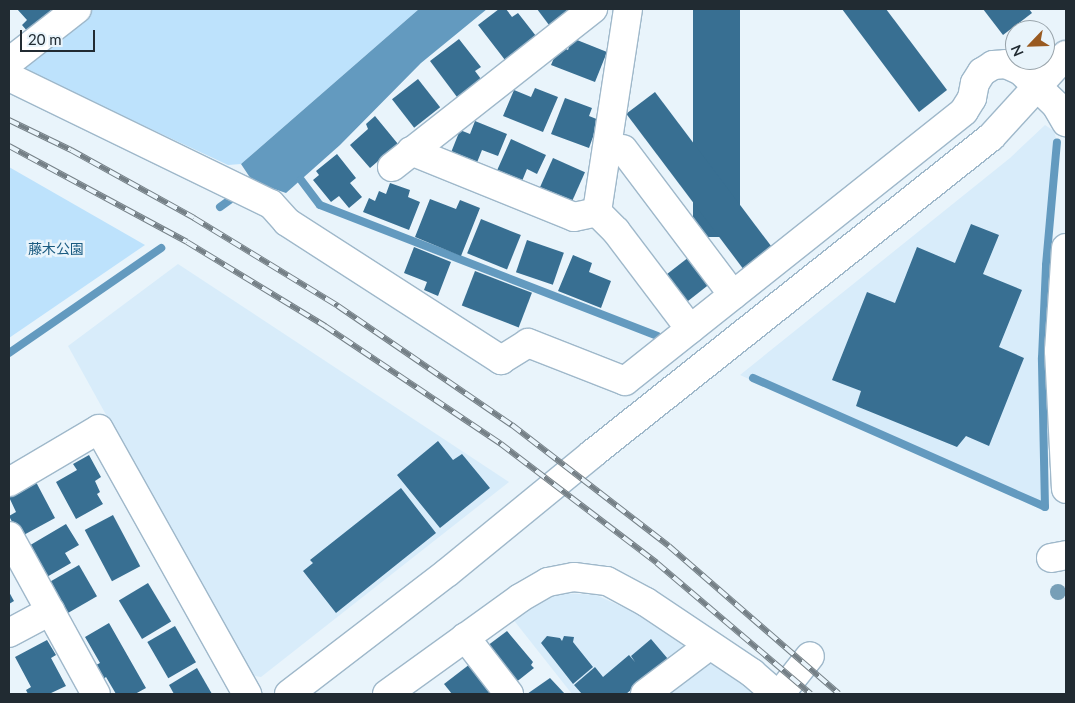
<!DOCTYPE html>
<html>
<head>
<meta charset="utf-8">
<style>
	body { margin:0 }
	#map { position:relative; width:1075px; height:703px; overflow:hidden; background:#e9f4fb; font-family:Lato,"Noto Sans JP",sans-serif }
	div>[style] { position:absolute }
	.built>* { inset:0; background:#d8ecfa }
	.green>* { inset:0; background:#bde2fc }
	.water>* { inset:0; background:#639abf }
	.stream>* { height:8px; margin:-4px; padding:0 4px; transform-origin:4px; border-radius:4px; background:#639abf }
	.building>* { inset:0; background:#386f92; transform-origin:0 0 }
	.roads { filter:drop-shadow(1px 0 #9fb8ca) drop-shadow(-1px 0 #9fb8ca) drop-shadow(0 1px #9fb8ca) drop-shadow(0 -1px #9fb8ca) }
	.minor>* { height:28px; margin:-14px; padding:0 14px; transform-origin:14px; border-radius:14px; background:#fff }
	.rail>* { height:5.5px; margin-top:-2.75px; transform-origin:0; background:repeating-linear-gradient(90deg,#e9f4fb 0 11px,#758087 0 22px); box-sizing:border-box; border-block:1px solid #758087 }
	.trees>* { width:16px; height:16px; margin:-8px; border-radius:50%; background:#779fb7 }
	span { translate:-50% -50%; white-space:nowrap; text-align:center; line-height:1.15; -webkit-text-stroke:5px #e9f4fb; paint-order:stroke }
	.park-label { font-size:14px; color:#195a80 }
	.frame { position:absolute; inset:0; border:10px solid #212b32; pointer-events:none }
	.north { position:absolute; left:1005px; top:20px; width:50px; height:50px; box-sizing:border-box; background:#e9f4fb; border:1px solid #99a4ab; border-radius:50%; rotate:246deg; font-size:14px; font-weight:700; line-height:20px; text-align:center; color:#212b32 }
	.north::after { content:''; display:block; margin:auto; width:18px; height:22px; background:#995a21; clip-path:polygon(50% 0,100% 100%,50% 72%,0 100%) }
	.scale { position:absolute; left:20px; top:30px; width:75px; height:22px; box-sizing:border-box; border:2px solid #212b32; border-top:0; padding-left:6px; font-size:15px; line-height:18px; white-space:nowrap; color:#212b32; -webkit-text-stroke:4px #e9f4fb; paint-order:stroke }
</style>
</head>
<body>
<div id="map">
	<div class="built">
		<div style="clip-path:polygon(1045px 125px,1054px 131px,1057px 142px,1046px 265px,1042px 358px,1045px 511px,740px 375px,1010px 158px)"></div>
		<div style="clip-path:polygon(178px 264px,509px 482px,261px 677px,250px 675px,68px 346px)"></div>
		<div style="clip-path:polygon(562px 593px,596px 595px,634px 612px,757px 694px,572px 694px,512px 618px,534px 604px)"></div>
	</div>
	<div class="green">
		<div style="clip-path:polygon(93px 9px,419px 9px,241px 164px,228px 165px,20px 68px)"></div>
		<div style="clip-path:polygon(9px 167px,145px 245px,9px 338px)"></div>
	</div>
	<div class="water">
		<div style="clip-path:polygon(419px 9px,487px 9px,421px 63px,340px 145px,286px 193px,253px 182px,241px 164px)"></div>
	</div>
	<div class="stream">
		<div style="left:301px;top:180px;width:31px;rotate:53deg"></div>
		<div style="left:320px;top:205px;width:362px;rotate:21.2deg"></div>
		<div style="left:220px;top:207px;width:24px;rotate:-36deg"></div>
		<div style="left:9px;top:353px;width:185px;rotate:-34.6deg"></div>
		<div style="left:753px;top:378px;width:319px;rotate:23.8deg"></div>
		<div style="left:1045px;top:507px;width:149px;rotate:-91.2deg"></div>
		<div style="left:1042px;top:358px;width:93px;rotate:-87.5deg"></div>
		<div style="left:1046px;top:265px;width:123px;rotate:-84.9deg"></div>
	</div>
	<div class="building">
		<div style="clip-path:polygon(17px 9px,53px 9px,54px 10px,28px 32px,22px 25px,27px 20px)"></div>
		<div style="clip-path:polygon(499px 9px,506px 9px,512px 17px,518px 13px,536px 36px,505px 60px,478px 25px)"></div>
		<div style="clip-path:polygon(537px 9px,571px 9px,549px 25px)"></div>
		<div style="left:693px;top:9px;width:47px;height:228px"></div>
		<div style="clip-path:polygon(842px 9px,886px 9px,947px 90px,919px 112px)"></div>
		<div style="clip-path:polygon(983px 9px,1029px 9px,1032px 13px,1003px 35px)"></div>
		<div style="clip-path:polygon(572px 38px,607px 52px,595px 82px,551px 65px,559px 46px,568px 50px)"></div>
		<div style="clip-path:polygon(459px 39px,481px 67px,475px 71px,481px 79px,457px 97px,430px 61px)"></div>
		<div style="left:418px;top:79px;width:36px;height:33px;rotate:52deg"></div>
		<div style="clip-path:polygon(535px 88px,558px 97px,543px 132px,503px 116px,514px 90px,531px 97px)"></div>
		<div style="left:655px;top:92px;width:196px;height:36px;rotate:53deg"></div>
		<div style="clip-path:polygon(565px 98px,592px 108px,589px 116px,599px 120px,589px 148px,551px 134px)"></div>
		<div style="clip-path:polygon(375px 116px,398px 144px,370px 168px,350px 145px,368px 129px,366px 124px)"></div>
		<div style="clip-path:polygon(475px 121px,507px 134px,498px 156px,482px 150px,476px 165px,450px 155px,460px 130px,470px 134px)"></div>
		<div style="clip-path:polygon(511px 139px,546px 155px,537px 174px,527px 169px,520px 186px,495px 175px)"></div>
		<div style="clip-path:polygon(337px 154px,356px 178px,350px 183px,362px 197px,349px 208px,339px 196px,331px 202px,313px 180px,319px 175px,316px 171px)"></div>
		<div style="left:553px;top:158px;width:35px;height:35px;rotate:24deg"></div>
		<div style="clip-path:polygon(390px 183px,410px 190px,408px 197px,420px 202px,409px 230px,363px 212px,369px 198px,375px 201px,379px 191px,386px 194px)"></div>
		<div style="clip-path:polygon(430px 199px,456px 209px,460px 200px,480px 208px,461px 256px,415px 237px)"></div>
		<div style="left:481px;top:219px;width:43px;height:37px;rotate:22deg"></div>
		<div style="clip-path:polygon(971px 224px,999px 235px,983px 274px,1022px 290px,999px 347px,1024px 358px,989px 446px,966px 436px,957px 447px,856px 406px,861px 391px,832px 380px,867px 292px,895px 303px,917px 247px,955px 263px)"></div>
		<div style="left:527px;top:240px;width:39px;height:34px;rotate:19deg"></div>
		<div style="clip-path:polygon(414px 247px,451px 262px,438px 296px,424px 290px,427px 282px,404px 273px)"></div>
		<div style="clip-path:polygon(573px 255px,592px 263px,589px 272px,611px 281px,601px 308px,558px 291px)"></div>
		<div style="left:689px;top:257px;width:34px;height:29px;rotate:52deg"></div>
		<div style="left:475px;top:271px;width:61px;height:37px;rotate:21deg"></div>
		<div style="clip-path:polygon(438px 441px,453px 460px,462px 454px,490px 488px,440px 528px,397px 475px)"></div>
		<div style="clip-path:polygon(89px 455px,101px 477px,95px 481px,100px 492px,97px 494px,103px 504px,76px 519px,56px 482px,77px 470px,73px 464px)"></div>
		<div style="clip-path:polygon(36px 482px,55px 518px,20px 537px,9px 516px,16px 512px,9px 497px)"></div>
		<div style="clip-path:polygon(401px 488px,436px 533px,336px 613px,303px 571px,313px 563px,310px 560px)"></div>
		<div style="left:113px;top:515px;width:58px;height:32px;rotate:62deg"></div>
		<div style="clip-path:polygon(66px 524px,79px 545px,65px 553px,71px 563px,45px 578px,27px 547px)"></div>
		<div style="left:79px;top:565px;width:36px;height:34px;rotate:60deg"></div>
		<div style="left:148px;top:583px;width:45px;height:34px;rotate:59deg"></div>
		<div style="clip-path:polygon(9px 592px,14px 601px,9px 604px)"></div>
		<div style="clip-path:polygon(109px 623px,146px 688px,135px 694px,116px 694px,106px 677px,102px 680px,94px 666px,100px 663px,85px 637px)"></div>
		<div style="left:175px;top:626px;width:42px;height:32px;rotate:60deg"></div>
		<div style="clip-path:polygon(507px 631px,533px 662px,531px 665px,534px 668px,510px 687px,483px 649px)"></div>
		<div style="clip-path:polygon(547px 636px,560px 638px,562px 641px,564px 636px,574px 637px,573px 642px,593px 667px,573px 684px,541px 643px)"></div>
		<div style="clip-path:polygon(651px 639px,668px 659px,626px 694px,582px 694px,574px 685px,595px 667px,603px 677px,629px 655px,635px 662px,631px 656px)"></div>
		<div style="clip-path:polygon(47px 640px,56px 655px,51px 658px,66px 686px,49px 694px,28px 694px,26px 690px,31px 687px,15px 657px)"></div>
		<div style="clip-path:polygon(470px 664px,492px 694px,452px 694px,444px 684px)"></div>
		<div style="clip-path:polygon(197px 668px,212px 694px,174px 694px,169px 685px)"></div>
		<div style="clip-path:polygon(550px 678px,565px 694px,527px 694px)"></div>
	</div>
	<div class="roads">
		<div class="minor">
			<div style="left:628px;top:9px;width:205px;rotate:98.7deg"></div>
			<div style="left:597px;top:212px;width:27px;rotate:45deg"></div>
			<div style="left:616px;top:231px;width:123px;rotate:52.9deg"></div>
			<div style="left:9px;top:62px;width:86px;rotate:-37.9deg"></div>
			<div style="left:9px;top:77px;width:291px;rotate:25.9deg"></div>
			<div style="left:271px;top:204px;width:24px;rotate:48deg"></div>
			<div style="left:287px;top:222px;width:255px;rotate:32.8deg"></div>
			<div style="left:501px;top:360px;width:32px;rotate:-32deg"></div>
			<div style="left:528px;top:343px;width:104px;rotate:21.4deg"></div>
			<div style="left:625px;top:381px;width:433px;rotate:-38.5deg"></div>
			<div style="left:964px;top:111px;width:15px;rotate:-58deg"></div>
			<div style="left:972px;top:98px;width:15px;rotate:-79deg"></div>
			<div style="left:975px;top:83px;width:13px;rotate:-58deg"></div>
			<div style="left:982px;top:72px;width:13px;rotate:-32deg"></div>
			<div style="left:993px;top:65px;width:13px;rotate:-4deg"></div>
			<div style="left:1006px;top:64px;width:17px;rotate:25deg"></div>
			<div style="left:1021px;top:71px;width:49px;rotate:44.2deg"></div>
			<div style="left:1056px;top:105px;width:20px;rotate:60deg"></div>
			<div style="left:623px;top:149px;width:183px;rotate:53deg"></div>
			<div style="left:411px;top:151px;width:176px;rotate:22deg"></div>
			<div style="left:574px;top:217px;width:24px;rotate:-12deg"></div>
			<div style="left:392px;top:167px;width:256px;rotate:-38.2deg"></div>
			<div style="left:1066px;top:248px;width:103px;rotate:93.9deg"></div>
			<div style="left:1059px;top:351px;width:138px;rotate:87.1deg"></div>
			<div style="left:9px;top:482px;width:104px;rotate:-30.5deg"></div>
			<div style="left:99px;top:429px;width:304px;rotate:60.8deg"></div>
			<div style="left:9px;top:536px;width:180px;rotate:61.2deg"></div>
			<div style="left:1051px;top:558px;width:15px;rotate:-11deg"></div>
			<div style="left:9px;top:633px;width:47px;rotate:-28.2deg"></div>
			<div style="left:465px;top:637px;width:72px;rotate:52.3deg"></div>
			<div style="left:289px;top:694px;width:200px;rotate:-37.5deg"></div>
			<div style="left:448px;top:572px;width:186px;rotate:-39.3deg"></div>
			<div style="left:592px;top:454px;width:510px;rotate:-38.47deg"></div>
			<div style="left:991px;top:137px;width:111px;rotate:-47.6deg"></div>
			<div style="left:387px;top:694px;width:164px;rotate:-35.8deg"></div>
			<div style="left:520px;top:598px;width:32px;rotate:-30deg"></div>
			<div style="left:548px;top:582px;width:26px;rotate:-11deg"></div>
			<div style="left:574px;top:577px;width:33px;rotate:7deg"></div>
			<div style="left:607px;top:581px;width:44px;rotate:28.3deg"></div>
			<div style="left:646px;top:602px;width:128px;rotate:33.8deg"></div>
			<div style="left:752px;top:673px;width:32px;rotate:41deg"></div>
			<div style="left:645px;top:694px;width:81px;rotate:-37deg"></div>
			<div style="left:780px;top:694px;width:48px;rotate:-51.7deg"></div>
		</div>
	</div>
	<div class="rail">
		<div style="left:9px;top:120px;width:69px;rotate:25.8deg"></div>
		<div style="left:71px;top:150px;width:141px;rotate:28.9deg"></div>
		<div style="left:194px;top:218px;width:169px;rotate:31.4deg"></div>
		<div style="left:338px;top:306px;width:211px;rotate:34.4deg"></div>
		<div style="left:512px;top:425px;width:198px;rotate:37.6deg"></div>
		<div style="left:669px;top:546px;width:225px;rotate:41deg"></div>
		<div style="left:9px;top:146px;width:202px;rotate:28.3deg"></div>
		<div style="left:187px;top:242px;width:162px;rotate:31.3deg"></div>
		<div style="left:325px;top:326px;width:212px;rotate:33.8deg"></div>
		<div style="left:501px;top:444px;width:196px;rotate:37.3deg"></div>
		<div style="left:657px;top:563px;width:202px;rotate:40.4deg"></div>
	</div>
	<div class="trees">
		<div style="left:1058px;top:592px"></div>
	</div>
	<div class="park-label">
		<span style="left:56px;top:249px">藤木公園</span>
	</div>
	<div class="frame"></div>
	<div class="north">N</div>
	<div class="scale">20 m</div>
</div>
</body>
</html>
